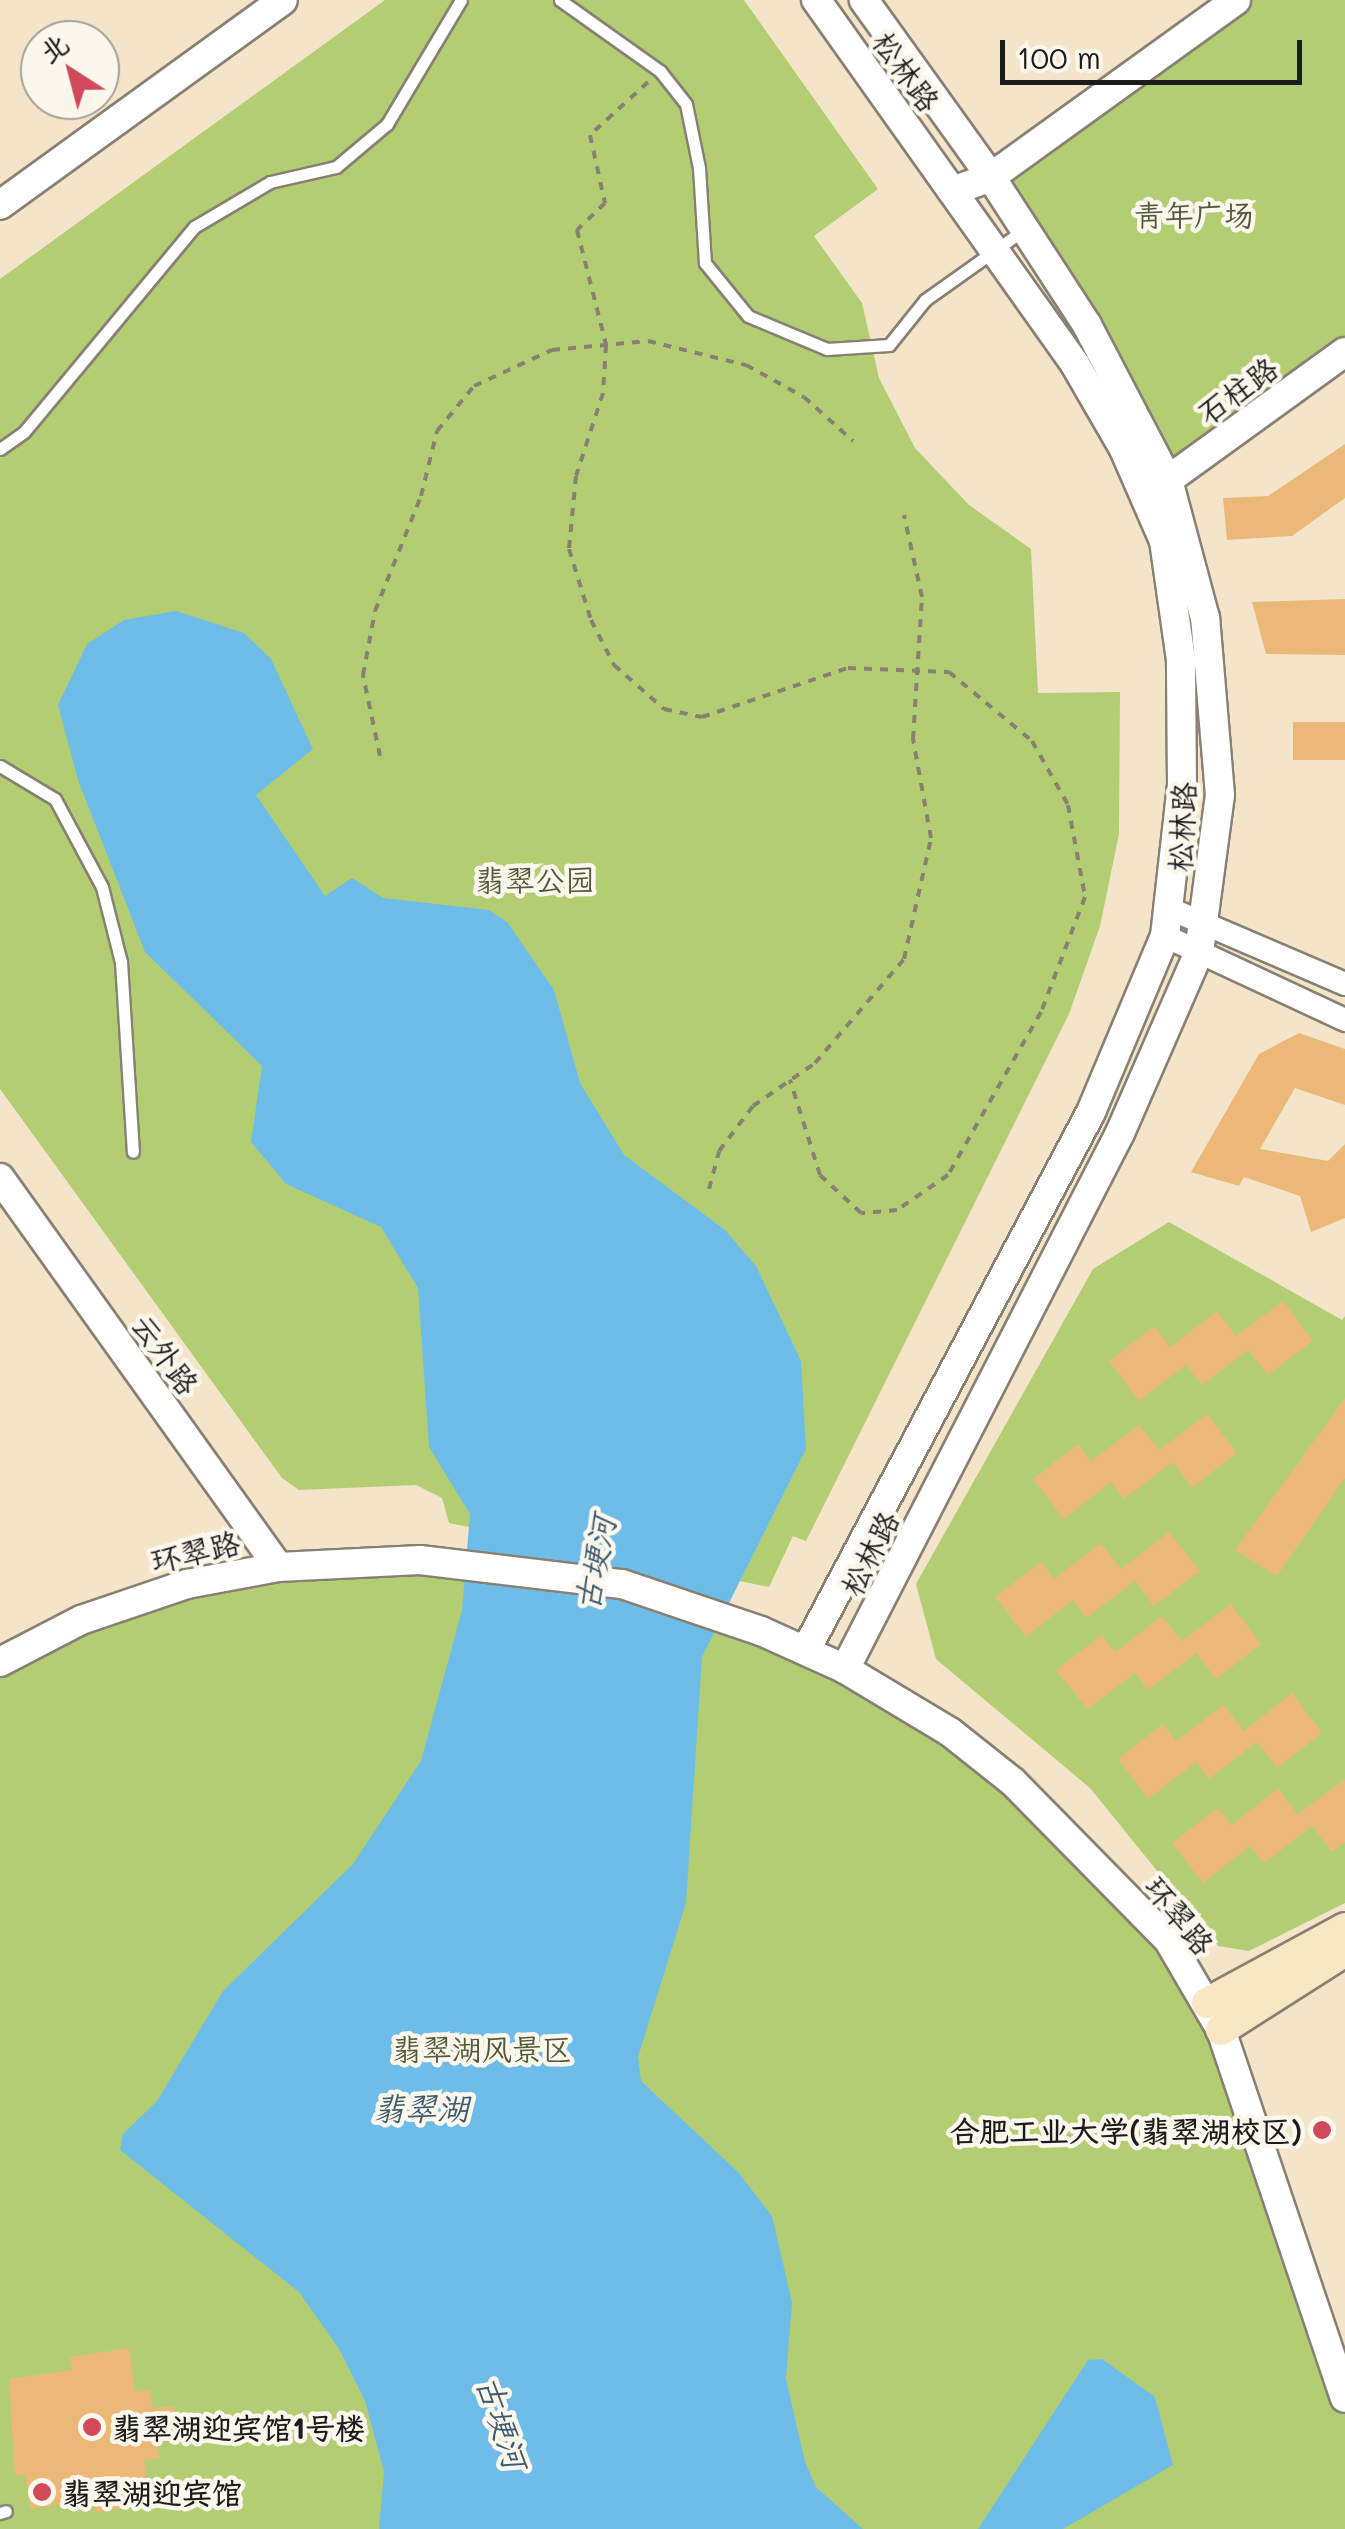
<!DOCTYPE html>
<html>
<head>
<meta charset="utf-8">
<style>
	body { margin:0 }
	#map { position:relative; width:1345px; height:2529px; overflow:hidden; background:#f4e5ca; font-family:Mali,"LXGW WenKai TC",sans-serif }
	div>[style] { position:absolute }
	.green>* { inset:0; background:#b3cd73 }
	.water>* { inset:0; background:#6ebde8 }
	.building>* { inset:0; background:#ebb877; transform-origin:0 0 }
	.path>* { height:4px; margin-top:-2px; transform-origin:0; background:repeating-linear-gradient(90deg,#888073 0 8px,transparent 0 16px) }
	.roads { filter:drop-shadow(2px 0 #888073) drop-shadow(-2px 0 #888073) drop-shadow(0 2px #888073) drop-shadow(0 -2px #888073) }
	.service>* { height:11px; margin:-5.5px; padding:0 5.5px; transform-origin:5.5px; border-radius:5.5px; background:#fff }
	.minor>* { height:22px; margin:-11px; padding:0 11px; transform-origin:11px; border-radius:11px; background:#fff }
	.tertiary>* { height:28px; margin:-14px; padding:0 14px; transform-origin:14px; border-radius:14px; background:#fff }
	.secondary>* { height:30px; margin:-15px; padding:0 15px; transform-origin:15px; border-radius:15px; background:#f7e8c3 }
	.dots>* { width:28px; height:28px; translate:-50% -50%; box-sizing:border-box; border:5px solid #fbf7ec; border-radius:50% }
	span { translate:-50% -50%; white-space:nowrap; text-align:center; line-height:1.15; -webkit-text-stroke:9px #fbf7ec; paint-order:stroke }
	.street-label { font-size:30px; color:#1c1c1c }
	.park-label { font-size:30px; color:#515a3a }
	.poi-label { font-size:30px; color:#1c1c1c; font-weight:700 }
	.right { translate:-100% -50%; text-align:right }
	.left { translate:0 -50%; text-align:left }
	.water-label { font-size:32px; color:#3d5c6e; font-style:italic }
	.north { position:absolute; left:20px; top:20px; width:100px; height:100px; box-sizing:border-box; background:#fbf7ec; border:2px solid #a29f99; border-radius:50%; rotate:324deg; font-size:28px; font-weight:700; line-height:40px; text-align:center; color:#1c1c1c }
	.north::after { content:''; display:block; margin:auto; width:35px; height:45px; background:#d1495b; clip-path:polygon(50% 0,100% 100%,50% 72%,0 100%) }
	.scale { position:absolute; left:1000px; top:40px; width:302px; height:45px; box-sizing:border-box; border:5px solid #1c1c1c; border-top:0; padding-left:12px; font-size:30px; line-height:35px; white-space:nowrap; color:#1c1c1c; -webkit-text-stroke:8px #fbf7ec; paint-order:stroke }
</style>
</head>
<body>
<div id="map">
	<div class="green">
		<div style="clip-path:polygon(385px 0,744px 0,878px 189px,814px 236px,862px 303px,879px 378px,915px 448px,969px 505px,1031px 549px,1038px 693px,1120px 692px,1119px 834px,1100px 926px,1069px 1014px,806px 1541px,793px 1536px,769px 1587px,449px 1523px,442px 1498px,416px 1485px,299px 1490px,282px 1478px,0 1089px,0 279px)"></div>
		<div style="clip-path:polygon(1236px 0,1345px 0,1345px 352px,1168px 480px,991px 177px)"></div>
		<div style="clip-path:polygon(1169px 1222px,1342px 1320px,1345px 1316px,1345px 1903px,1249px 1951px,1218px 1946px,1090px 1788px,936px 1659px,916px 1584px,1093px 1269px)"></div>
		<div style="clip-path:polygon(420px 1560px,761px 1631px,1013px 1782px,1207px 2003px,1345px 2398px,1345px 2529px,0 2529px,0 1662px,146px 1596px)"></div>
	</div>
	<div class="water">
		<div style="clip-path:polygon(176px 611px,244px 633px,271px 659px,313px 749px,256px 795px,325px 896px,352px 878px,383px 898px,489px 910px,508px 923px,554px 990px,580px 1083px,624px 1155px,725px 1230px,756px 1266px,801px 1361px,806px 1449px,702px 1657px,686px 1903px,638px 2057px,641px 2081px,738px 2172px,772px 2216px,792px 2302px,786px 2379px,805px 2462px,816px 2487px,863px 2529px,379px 2529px,384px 2472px,365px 2401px,339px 2349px,299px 2292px,120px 2150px,123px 2134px,157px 2101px,223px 1991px,353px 1864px,421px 1761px,462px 1610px,470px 1514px,429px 1447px,418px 1288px,381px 1227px,286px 1184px,251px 1142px,262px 1066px,145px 952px,78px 780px,58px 705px,87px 644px,124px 620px)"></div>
		<div style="clip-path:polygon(1102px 2359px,1155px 2397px,1173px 2465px,1063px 2529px,978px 2529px,1088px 2360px)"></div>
	</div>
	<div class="building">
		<div style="clip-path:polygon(1345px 444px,1345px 498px,1292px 536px,1227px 540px,1223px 498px,1268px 496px)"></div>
		<div style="clip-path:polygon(1345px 599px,1345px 655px,1266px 654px,1252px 602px)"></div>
		<div style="left:1345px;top:722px;width:38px;height:52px;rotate:90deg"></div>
		<div style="clip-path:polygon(1299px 1033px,1345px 1049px,1345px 1105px,1295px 1088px,1260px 1149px,1328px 1161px,1345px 1144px,1345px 1218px,1311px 1232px,1300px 1196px,1244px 1177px,1239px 1186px,1191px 1172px,1259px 1054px)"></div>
		<div style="clip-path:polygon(1283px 1301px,1313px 1341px,1268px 1375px,1248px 1350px,1202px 1385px,1186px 1365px,1139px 1401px,1109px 1361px,1154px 1326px,1170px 1347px,1217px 1311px,1236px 1336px)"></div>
		<div style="clip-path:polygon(1345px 1398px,1345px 1478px,1277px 1576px,1235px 1550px)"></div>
		<div style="clip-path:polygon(1207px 1414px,1237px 1453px,1192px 1488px,1173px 1462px,1124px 1499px,1111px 1482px,1064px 1519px,1033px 1479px,1078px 1444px,1091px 1461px,1139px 1425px,1159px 1450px)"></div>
		<div style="clip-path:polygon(1169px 1532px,1200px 1571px,1154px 1606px,1135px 1581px,1086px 1618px,1073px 1600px,1026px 1637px,995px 1597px,1041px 1562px,1054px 1579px,1101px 1543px,1121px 1569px)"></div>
		<div style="clip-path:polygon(1231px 1604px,1261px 1644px,1216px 1679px,1196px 1653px,1148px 1690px,1135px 1673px,1087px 1709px,1056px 1670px,1102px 1635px,1115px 1652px,1162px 1616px,1182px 1641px)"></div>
		<div style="clip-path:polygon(1292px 1693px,1322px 1733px,1277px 1768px,1257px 1742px,1209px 1779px,1196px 1762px,1148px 1799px,1118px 1759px,1163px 1724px,1176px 1741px,1224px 1705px,1244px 1731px)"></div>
		<div style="clip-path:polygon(1345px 1779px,1345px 1842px,1332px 1852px,1312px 1826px,1264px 1863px,1250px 1846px,1203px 1883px,1172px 1843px,1218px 1808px,1231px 1825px,1278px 1789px,1298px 1814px)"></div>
		<div style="clip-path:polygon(129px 2348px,135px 2392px,150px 2390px,152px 2408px,173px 2406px,178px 2439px,157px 2442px,159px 2458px,144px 2460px,150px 2504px,96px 2512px,94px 2499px,30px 2509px,25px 2474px,15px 2476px,9px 2379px,72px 2370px,70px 2357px)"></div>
	</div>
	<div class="path">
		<div style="left:648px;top:82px;width:79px;rotate:137.6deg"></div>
		<div style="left:590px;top:135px;width:70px;rotate:77.6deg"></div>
		<div style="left:605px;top:203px;width:39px;rotate:136deg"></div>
		<div style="left:577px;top:230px;width:119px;rotate:75.8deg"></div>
		<div style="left:606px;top:345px;width:48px;rotate:93.6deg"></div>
		<div style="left:603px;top:393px;width:87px;rotate:108deg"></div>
		<div style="left:576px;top:476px;width:73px;rotate:95.5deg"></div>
		<div style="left:569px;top:549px;width:74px;rotate:72.8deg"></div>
		<div style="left:591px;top:620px;width:51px;rotate:62.9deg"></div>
		<div style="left:614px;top:665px;width:67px;rotate:41.3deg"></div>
		<div style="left:664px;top:709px;width:39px;rotate:12deg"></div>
		<div style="left:702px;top:717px;width:154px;rotate:-18.6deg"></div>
		<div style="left:848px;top:668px;width:101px;rotate:2.3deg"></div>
		<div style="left:949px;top:672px;width:108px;rotate:39.7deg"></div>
		<div style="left:1032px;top:741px;width:73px;rotate:60.6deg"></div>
		<div style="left:1068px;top:805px;width:94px;rotate:79.5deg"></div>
		<div style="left:1085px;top:897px;width:123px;rotate:110.9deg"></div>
		<div style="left:1041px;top:1012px;width:188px;rotate:119.7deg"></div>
		<div style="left:948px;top:1175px;width:62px;rotate:145.5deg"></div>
		<div style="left:897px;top:1210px;width:36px;rotate:175deg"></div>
		<div style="left:861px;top:1213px;width:56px;rotate:-137.2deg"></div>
		<div style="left:820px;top:1175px;width:100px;rotate:-107.5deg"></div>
		<div style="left:380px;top:756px;width:83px;rotate:-101.9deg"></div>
		<div style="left:363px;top:675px;width:65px;rotate:-79.4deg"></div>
		<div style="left:375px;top:611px;width:124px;rotate:-68.2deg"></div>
		<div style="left:421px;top:496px;width:67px;rotate:-76.2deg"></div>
		<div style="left:437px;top:431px;width:58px;rotate:-50.6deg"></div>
		<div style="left:474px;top:386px;width:86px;rotate:-24.8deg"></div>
		<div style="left:552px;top:350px;width:96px;rotate:-5.4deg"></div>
		<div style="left:648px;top:341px;width:101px;rotate:13.8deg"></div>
		<div style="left:746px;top:365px;width:66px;rotate:28.9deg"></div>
		<div style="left:804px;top:397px;width:66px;rotate:41.9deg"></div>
		<div style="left:709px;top:1189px;width:39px;rotate:-75deg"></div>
		<div style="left:719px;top:1151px;width:56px;rotate:-52.9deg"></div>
		<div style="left:753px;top:1106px;width:75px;rotate:-34.7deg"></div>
		<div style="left:815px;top:1063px;width:137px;rotate:-49.4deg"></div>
		<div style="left:904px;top:959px;width:124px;rotate:-77.4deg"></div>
		<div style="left:931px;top:838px;width:101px;rotate:-100.3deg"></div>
		<div style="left:913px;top:739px;width:142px;rotate:-86.4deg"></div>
		<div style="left:922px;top:597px;width:84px;rotate:-102.4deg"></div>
	</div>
	<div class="roads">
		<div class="service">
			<div style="left:560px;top:0;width:123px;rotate:35.4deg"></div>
			<div style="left:660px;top:71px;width:42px;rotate:51.8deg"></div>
			<div style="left:686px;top:104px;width:65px;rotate:78.5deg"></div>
			<div style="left:699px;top:168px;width:95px;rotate:86.4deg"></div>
			<div style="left:705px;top:263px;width:68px;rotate:50.9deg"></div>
			<div style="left:748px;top:316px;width:86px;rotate:22.7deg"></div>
			<div style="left:827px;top:349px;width:62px;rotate:-3.7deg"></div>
			<div style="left:889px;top:345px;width:58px;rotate:-51.3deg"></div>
			<div style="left:925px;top:300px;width:123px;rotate:-35.4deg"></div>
			<div style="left:0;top:449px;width:29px;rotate:-35deg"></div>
			<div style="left:24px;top:432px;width:266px;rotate:-50.3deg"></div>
			<div style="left:194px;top:227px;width:88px;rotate:-30.6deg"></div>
			<div style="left:270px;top:182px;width:68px;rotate:-12.8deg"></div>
			<div style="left:336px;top:167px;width:67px;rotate:-40.1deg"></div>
			<div style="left:387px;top:124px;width:144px;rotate:-59.2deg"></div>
			<div style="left:0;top:766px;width:64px;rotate:31deg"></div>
			<div style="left:55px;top:799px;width:100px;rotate:61.9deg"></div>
			<div style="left:102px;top:887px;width:77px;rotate:75.8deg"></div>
			<div style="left:121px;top:962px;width:190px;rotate:86.4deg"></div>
			<div style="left:0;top:2513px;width:6px;rotate:-18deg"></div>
		</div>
		<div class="minor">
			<div style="left:1168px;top:908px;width:193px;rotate:23.2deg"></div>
			<div style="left:1165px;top:936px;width:199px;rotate:25deg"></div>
		</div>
		<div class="tertiary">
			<div style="left:953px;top:191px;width:40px;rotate:-20.2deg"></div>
			<div style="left:991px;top:177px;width:302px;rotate:-35.8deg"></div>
			<div style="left:0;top:205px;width:349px;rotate:-35.9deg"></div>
			<div style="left:1168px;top:480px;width:218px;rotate:-35.9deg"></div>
			<div style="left:0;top:1178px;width:478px;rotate:54.4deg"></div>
			<div style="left:807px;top:1648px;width:607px;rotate:-62.08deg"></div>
			<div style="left:1091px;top:1112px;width:191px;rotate:-67.2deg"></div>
			<div style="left:1165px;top:936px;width:152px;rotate:-83.6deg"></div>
			<div style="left:1182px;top:785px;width:125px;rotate:-90.5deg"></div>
			<div style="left:1181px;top:660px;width:120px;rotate:-98.1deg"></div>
			<div style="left:1164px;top:541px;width:100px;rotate:-113.5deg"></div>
			<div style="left:1124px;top:449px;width:98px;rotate:-120deg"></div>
			<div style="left:1075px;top:364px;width:447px;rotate:-125.4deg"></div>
			<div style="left:0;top:1662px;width:91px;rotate:-27.4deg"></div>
			<div style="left:81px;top:1620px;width:112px;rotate:-18.8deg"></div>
			<div style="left:187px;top:1584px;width:93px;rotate:-10.6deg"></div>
			<div style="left:278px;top:1567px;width:142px;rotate:-2.8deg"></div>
			<div style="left:420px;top:1560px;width:203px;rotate:6.8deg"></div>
			<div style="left:622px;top:1584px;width:147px;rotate:18.7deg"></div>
			<div style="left:761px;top:1631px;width:92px;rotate:24.3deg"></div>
			<div style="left:845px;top:1669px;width:122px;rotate:31deg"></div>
			<div style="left:950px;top:1732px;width:80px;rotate:38.4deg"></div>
			<div style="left:1013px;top:1782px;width:223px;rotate:45.5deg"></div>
			<div style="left:1169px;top:1941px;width:103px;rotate:59.7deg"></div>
			<div style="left:1221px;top:2030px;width:388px;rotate:71.4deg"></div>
			<div style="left:845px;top:1669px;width:602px;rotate:-62.84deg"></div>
			<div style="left:1120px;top:1133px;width:197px;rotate:-66.4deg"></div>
			<div style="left:1199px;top:952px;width:158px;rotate:-82.4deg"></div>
			<div style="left:1220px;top:795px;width:178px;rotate:-94.8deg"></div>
			<div style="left:1205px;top:618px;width:143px;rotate:-105deg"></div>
			<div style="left:1168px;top:480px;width:175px;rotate:-117.6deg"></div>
			<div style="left:1087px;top:325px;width:176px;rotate:-123deg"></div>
			<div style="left:991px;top:177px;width:218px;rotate:-125.7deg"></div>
		</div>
		<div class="secondary">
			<div style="left:1207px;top:2003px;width:157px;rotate:-28.5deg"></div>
			<div style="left:1221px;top:2030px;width:147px;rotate:-32.5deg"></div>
		</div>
	</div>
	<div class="dots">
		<div style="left:1322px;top:2130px;background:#d1495b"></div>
		<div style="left:92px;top:2427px;background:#d1495b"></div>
		<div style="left:42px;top:2492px;background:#d1495b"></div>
	</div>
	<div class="street-label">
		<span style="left:907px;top:71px;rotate:54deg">松林路</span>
		<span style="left:1237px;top:390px;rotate:-36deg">石柱路</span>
		<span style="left:1181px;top:827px;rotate:-87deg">松林路</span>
		<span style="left:166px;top:1354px;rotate:54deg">云外路</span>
		<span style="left:195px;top:1551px;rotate:-13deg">环翠路</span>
		<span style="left:869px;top:1553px;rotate:-63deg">松林路</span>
		<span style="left:1180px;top:1915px;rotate:51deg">环翠路</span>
	</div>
	<div class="park-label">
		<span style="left:1194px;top:214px">青年广场</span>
		<span style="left:535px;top:879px">翡翠公园</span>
		<span style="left:482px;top:2048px">翡翠湖风景区</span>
	</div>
	<div class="poi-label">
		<span class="right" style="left:1302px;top:2130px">合肥工业大学(翡翠湖校区)</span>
		<span class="left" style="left:112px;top:2427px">翡翠湖迎宾馆1号楼</span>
		<span class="left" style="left:62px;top:2492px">翡翠湖迎宾馆</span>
	</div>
	<div class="water-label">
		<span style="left:594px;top:1563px;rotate:-79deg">古埂河</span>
		<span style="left:421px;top:2107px">翡翠湖</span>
		<span style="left:503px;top:2422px;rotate:72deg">古埂河</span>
	</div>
	<div class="north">北</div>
	<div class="scale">100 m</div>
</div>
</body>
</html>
